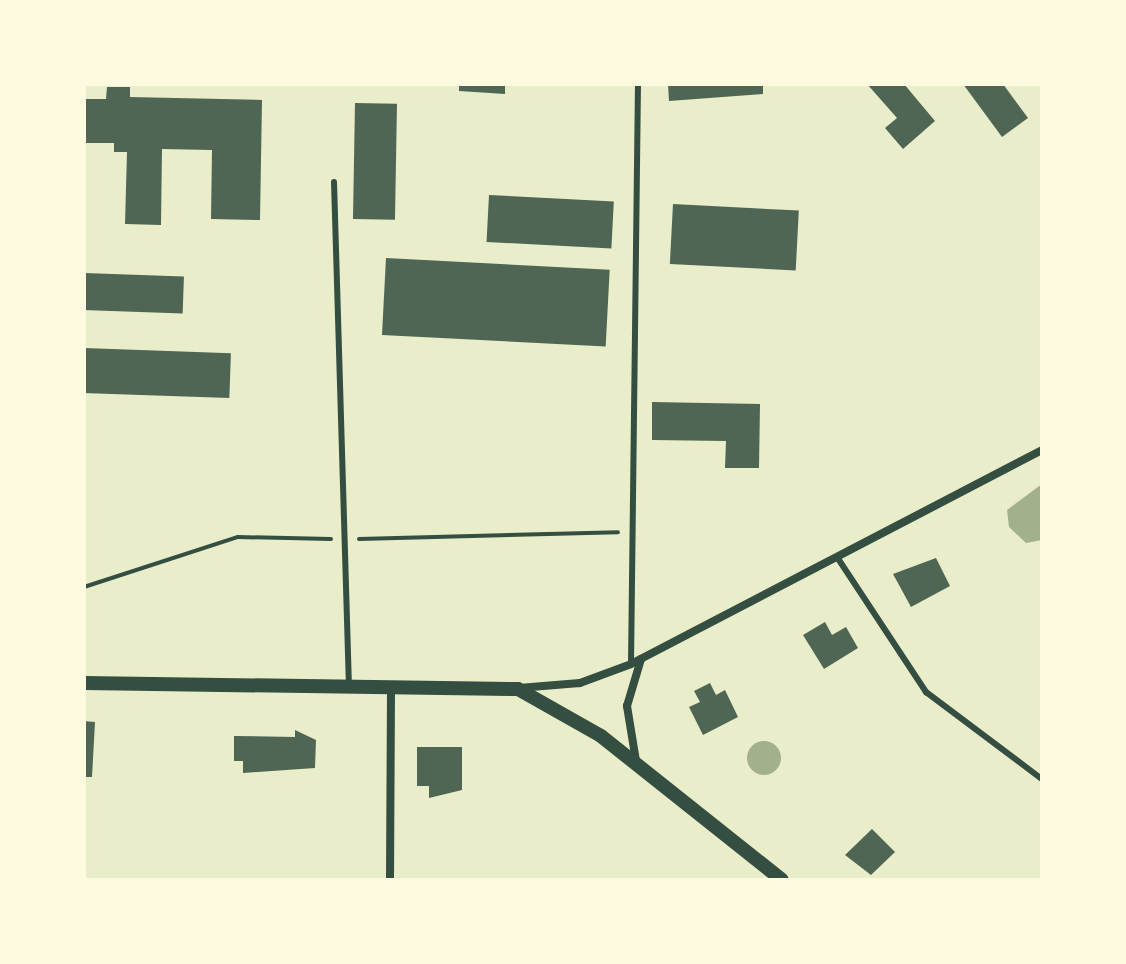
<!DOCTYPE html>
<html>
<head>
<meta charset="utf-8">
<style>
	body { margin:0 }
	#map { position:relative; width:1126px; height:964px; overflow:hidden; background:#e9edc9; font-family:"IBM Plex Serif",serif }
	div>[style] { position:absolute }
	.water>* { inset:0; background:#a3b18a }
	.round { border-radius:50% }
	.building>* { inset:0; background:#4f6655; transform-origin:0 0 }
	.path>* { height:4px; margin:-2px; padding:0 2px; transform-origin:2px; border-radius:2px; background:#344e41 }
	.service>* { height:6px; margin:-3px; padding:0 3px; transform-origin:3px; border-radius:3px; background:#344e41 }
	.minor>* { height:8px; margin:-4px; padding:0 4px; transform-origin:4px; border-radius:4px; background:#344e41 }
	.tertiary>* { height:14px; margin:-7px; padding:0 7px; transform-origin:7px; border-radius:7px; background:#344e41 }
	span { translate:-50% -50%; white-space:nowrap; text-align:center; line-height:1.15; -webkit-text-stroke:8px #fefae0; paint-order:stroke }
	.frame { position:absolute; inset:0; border:86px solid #fefae0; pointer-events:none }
</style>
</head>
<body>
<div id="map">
	<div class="water">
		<div style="clip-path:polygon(1042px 484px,1042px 540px,1026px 543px,1009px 527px,1007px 510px)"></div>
		<div class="round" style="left:747px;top:741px;width:34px;height:34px"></div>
	</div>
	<div class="building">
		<div style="clip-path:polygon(459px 84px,505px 84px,505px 94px,459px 91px)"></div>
		<div style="clip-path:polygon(668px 84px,763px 84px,763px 94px,669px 101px)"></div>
		<div style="clip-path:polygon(867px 84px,904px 84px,935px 121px,903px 149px,885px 128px,897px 118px)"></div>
		<div style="clip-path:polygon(963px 84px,1003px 84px,1028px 118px,1002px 137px)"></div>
		<div style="clip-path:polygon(107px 87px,130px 87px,130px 97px,262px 100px,260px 220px,211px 219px,212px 150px,162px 149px,161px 225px,125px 224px,127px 152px,114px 152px,114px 143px,84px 143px,84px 99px,106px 99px)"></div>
		<div style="left:355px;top:103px;width:42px;height:116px;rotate:1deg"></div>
		<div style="left:489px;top:195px;width:125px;height:47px;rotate:3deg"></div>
		<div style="left:673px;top:204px;width:126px;height:60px;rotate:3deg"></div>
		<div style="left:386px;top:258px;width:224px;height:77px;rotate:3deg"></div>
		<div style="left:84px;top:273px;width:100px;height:37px;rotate:2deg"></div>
		<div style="left:84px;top:348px;width:147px;height:45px;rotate:2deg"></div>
		<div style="clip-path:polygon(652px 402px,760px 404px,759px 468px,725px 468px,726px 441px,652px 440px)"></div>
		<div style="clip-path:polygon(936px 558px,950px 586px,911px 607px,893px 574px)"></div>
		<div style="clip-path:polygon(825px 622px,832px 635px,846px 627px,858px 648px,824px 669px,803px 635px)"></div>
		<div style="clip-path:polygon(710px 683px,716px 695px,725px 690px,738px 717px,703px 735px,689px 707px,700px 702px,694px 691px)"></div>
		<div style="clip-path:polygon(84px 721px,95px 722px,92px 777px,84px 777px)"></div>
		<div style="clip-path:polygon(295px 730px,316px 740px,315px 768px,243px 773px,243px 761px,234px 761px,234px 736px,295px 737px)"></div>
		<div style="clip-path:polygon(417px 747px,462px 747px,462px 790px,429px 798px,429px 786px,417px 786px)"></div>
		<div style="clip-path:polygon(872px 829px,895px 852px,871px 875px,845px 855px)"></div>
	</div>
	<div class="path">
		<div style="left:359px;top:539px;width:259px;rotate:-1.5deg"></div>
		<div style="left:84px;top:587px;width:162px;rotate:-18deg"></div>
		<div style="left:238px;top:537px;width:93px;rotate:1.2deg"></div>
	</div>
	<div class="service">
		<div style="left:334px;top:182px;width:504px;rotate:88.3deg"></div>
		<div style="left:837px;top:557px;width:162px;rotate:56.6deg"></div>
		<div style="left:926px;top:692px;width:145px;rotate:36.9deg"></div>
		<div style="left:631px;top:664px;width:580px;rotate:-89.31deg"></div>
	</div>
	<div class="minor">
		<div style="left:519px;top:688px;width:61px;rotate:-4.7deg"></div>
		<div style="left:580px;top:683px;width:54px;rotate:-20.4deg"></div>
		<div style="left:631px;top:664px;width:463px;rotate:-27.5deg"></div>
		<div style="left:636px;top:761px;width:56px;rotate:-99.3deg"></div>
		<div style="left:627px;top:706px;width:49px;rotate:-73.4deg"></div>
		<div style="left:390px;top:880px;width:190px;rotate:-89.7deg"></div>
	</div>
	<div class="tertiary">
		<div style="left:84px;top:683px;width:434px;rotate:0.8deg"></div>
		<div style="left:518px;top:689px;width:95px;rotate:29.5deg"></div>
		<div style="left:601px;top:736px;width:231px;rotate:38.5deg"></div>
	</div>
	<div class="frame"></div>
</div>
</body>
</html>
